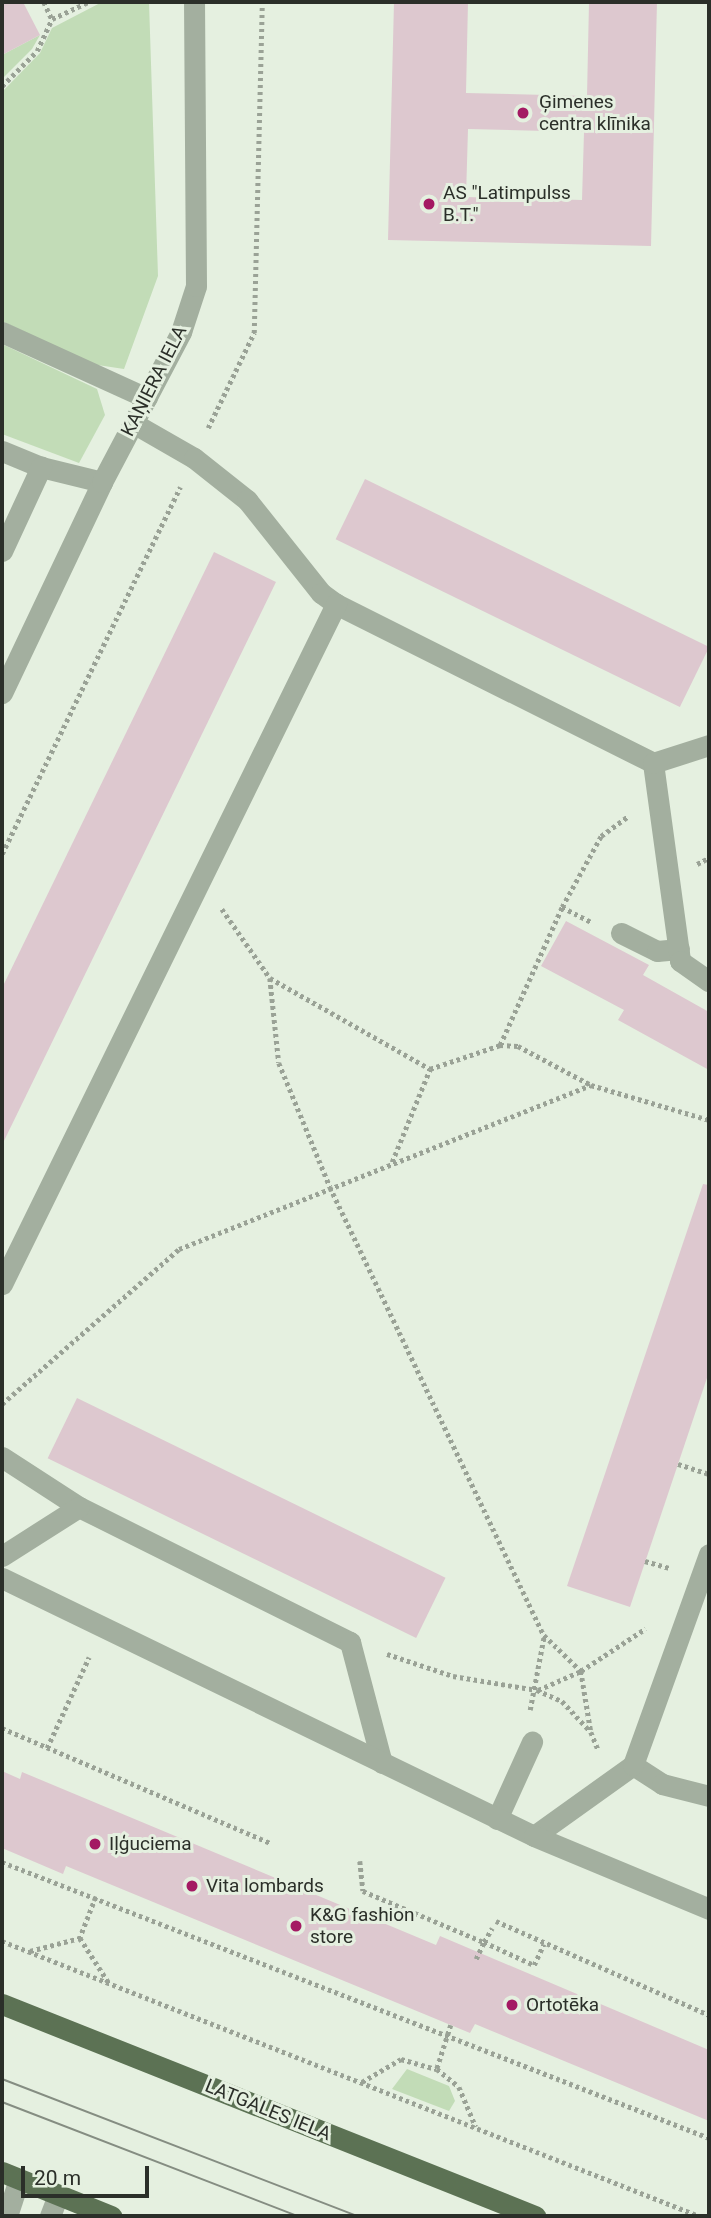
<!DOCTYPE html>
<html>
<head>
<meta charset="utf-8">
<style>
	body { margin:0 }
	#map { position:relative; width:711px; height:2218px; overflow:hidden; background:#e5f0e0; font-family:Roboto,sans-serif }
	div>[style] { position:absolute }
	.green>* { inset:0; background:#c2dcb7 }
	.building>* { inset:0; background:#ddc8cf; transform-origin:0 0 }
	.path>* { height:4.5px; margin-top:-2.25px; transform-origin:0; background:repeating-linear-gradient(90deg,#9aa296 0 3.5px,transparent 0 7px) }
	.service>* { height:21px; margin:-10.5px; padding:0 10.5px; transform-origin:10.5px; border-radius:10.5px; background:#a3af9f }
	.minor>* { height:21px; margin:-10.5px; padding:0 10.5px; transform-origin:10.5px; border-radius:10.5px; background:#a3af9f }
	.trunk>* { height:21px; margin:-10.5px; padding:0 10.5px; transform-origin:10.5px; border-radius:10.5px; background:#5c7254 }
	.tram>* { height:2px; margin:-1px; padding:0 1px; transform-origin:1px; border-radius:1px; background:#858d82 }
	.dots>* { width:19px; height:19px; translate:-50% -50%; box-sizing:border-box; border:4px solid #e5f0e0; border-radius:50% }
	span { translate:-50% -50%; white-space:nowrap; text-align:center; line-height:1.15; -webkit-text-stroke:6px #e5f0e0; paint-order:stroke }
	.poi-label { font-size:19px; color:#2b2f29 }
	.left { translate:0 -50%; text-align:left }
	.street-label { font-size:19px; color:#2b2f29 }
	.frame { position:absolute; inset:0; border:4px solid #2b2f29; pointer-events:none }
	.scale { position:absolute; left:21px; top:2166px; width:128px; height:32px; box-sizing:border-box; border:4px solid #2b2f29; border-top:0; padding-left:9px; font-size:21px; line-height:24px; white-space:nowrap; color:#2b2f29; -webkit-text-stroke:5px #e5f0e0; paint-order:stroke }
</style>
</head>
<body>
<div id="map">
	<div class="green">
		<div style="clip-path:polygon(102px 2px,149px 2px,158px 276px,124px 369px,91px 364px,2px 321px,2px 92px,40px 53px,52px 28px)"></div>
		<div style="clip-path:polygon(40px 35px,32px 49px,2px 79px,2px 55px)"></div>
		<div style="clip-path:polygon(2px 344px,97px 389px,105px 415px,79px 463px,2px 434px)"></div>
		<div style="clip-path:polygon(407px 2069px,449px 2086px,455px 2101px,449px 2111px,392px 2089px)"></div>
	</div>
	<div class="building">
		<div style="clip-path:polygon(2px 2px,23px 2px,40px 35px,2px 55px)"></div>
		<div style="clip-path:polygon(evenodd,394px 2px,468px 2px,466px 93px,587px 96px,589px 2px,657px 2px,651px 246px,388px 240px,394px 2px,468px 129px,584px 132px,582px 200px,466px 197px,468px 129px)"></div>
		<div style="left:365px;top:479px;width:383px;height:67px;rotate:26deg"></div>
		<div style="clip-path:polygon(214px 552px,276px 582px,2px 1145px,2px 988px)"></div>
		<div style="clip-path:polygon(566px 921px,649px 965px,643px 975px,709px 1012px,709px 1070px,618px 1020px,624px 1010px,541px 966px)"></div>
		<div style="clip-path:polygon(703px 1184px,709px 1185px,709px 1372px,630px 1607px,567px 1586px)"></div>
		<div style="left:77px;top:1398px;width:410px;height:67px;rotate:26deg"></div>
		<div style="clip-path:polygon(2px 1771px,20px 1779px,22px 1772px,436px 1945px,440px 1936px,709px 2050px,709px 2121px,475px 2024px,470px 2033px,66px 1866px,63px 1874px,2px 1848px)"></div>
	</div>
	<div class="path">
		<div style="left:44px;top:2px;width:19px;rotate:65deg"></div>
		<div style="left:2px;top:86px;width:49px;rotate:-45deg"></div>
		<div style="left:37px;top:51px;width:35px;rotate:-65deg"></div>
		<div style="left:52px;top:19px;width:40px;rotate:-25deg"></div>
		<div style="left:208px;top:428px;width:106px;rotate:-64.2deg"></div>
		<div style="left:254px;top:333px;width:331px;rotate:-88.6deg"></div>
		<div style="left:2px;top:854px;width:408px;rotate:-64.1deg"></div>
		<div style="left:697px;top:864px;width:13px;rotate:-27deg"></div>
		<div style="left:562px;top:907px;width:81px;rotate:-61.2deg"></div>
		<div style="left:601px;top:836px;width:32px;rotate:-36deg"></div>
		<div style="left:222px;top:909px;width:84px;rotate:55.2deg"></div>
		<div style="left:270px;top:978px;width:184px;rotate:29.6deg"></div>
		<div style="left:430px;top:1069px;width:74px;rotate:-18.9deg"></div>
		<div style="left:500px;top:1045px;width:18px;rotate:3deg"></div>
		<div style="left:518px;top:1046px;width:83px;rotate:28.1deg"></div>
		<div style="left:591px;top:1085px;width:123px;rotate:16.5deg"></div>
		<div style="left:270px;top:978px;width:85px;rotate:84deg"></div>
		<div style="left:279px;top:1063px;width:134px;rotate:67.6deg"></div>
		<div style="left:330px;top:1187px;width:496px;rotate:64.5deg"></div>
		<div style="left:544px;top:1635px;width:52px;rotate:44.2deg"></div>
		<div style="left:581px;top:1671px;width:62px;rotate:80.7deg"></div>
		<div style="left:500px;top:1045px;width:151px;rotate:-65.8deg"></div>
		<div style="left:562px;top:907px;width:34px;rotate:27deg"></div>
		<div style="left:392px;top:1162px;width:100px;rotate:-67.8deg"></div>
		<div style="left:2px;top:1404px;width:235px;rotate:-41.2deg"></div>
		<div style="left:179px;top:1249px;width:443px;rotate:-21.7deg"></div>
		<div style="left:678px;top:1464px;width:33px;rotate:18deg"></div>
		<div style="left:645px;top:1561px;width:26px;rotate:16deg"></div>
		<div style="left:387px;top:1654px;width:70px;rotate:18.4deg"></div>
		<div style="left:453px;top:1676px;width:85px;rotate:9.5deg"></div>
		<div style="left:537px;top:1690px;width:27px;rotate:24deg"></div>
		<div style="left:562px;top:1701px;width:42px;rotate:46.9deg"></div>
		<div style="left:591px;top:1732px;width:18px;rotate:68deg"></div>
		<div style="left:538px;top:1690px;width:47px;rotate:-23.8deg"></div>
		<div style="left:581px;top:1671px;width:77px;rotate:-33.3deg"></div>
		<div style="left:530px;top:1710px;width:75px;rotate:-79.3deg"></div>
		<div style="left:2px;top:1728px;width:292px;rotate:23.2deg"></div>
		<div style="left:47px;top:1748px;width:100px;rotate:-65.2deg"></div>
		<div style="left:360px;top:1861px;width:30px;rotate:84deg"></div>
		<div style="left:363px;top:1891px;width:131px;rotate:22.9deg"></div>
		<div style="left:484px;top:1942px;width:16px;rotate:-60deg"></div>
		<div style="left:2px;top:1862px;width:759px;rotate:21.32deg"></div>
		<div style="left:96px;top:1897px;width:44px;rotate:111.3deg"></div>
		<div style="left:80px;top:1938px;width:54px;rotate:57.2deg"></div>
		<div style="left:496px;top:1921px;width:233px;rotate:23.8deg"></div>
		<div style="left:2px;top:1941px;width:749px;rotate:21.53deg"></div>
		<div style="left:30px;top:1951px;width:52px;rotate:-14.6deg"></div>
		<div style="left:476px;top:1959px;width:19px;rotate:-65deg"></div>
		<div style="left:484px;top:1942px;width:55px;rotate:24.7deg"></div>
		<div style="left:534px;top:1965px;width:23px;rotate:-65deg"></div>
		<div style="left:451px;top:2025px;width:46px;rotate:107.7deg"></div>
		<div style="left:437px;top:2069px;width:28px;rotate:39deg"></div>
		<div style="left:459px;top:2087px;width:43px;rotate:67deg"></div>
		<div style="left:362px;top:2082px;width:45px;rotate:-30.5deg"></div>
		<div style="left:401px;top:2059px;width:37px;rotate:16deg"></div>
	</div>
	<div class="service">
		<div style="left:621px;top:933px;width:40px;rotate:26.6deg"></div>
		<div style="left:657px;top:951px;width:22px;rotate:-5deg"></div>
		<div style="left:497px;top:1819px;width:85px;rotate:-65.6deg"></div>
		<div style="left:7px;top:2216px;width:39px;rotate:-72deg"></div>
		<div style="left:50px;top:2216px;width:22px;rotate:-69deg"></div>
	</div>
	<div class="minor">
		<div style="left:2px;top:332px;width:159px;rotate:24.5deg"></div>
		<div style="left:133px;top:423px;width:70px;rotate:29.8deg"></div>
		<div style="left:194px;top:458px;width:68px;rotate:38.4deg"></div>
		<div style="left:247px;top:500px;width:119px;rotate:51.5deg"></div>
		<div style="left:321px;top:593px;width:19px;rotate:36deg"></div>
		<div style="left:336px;top:604px;width:355px;rotate:26.6deg"></div>
		<div style="left:653px;top:763px;width:200px;rotate:82.2deg"></div>
		<div style="left:680px;top:961px;width:35px;rotate:35deg"></div>
		<div style="left:2px;top:451px;width:42px;rotate:22.3deg"></div>
		<div style="left:41px;top:467px;width:63px;rotate:13.8deg"></div>
		<div style="left:2px;top:551px;width:93px;rotate:-65.1deg"></div>
		<div style="left:2px;top:693px;width:233px;rotate:-64.6deg"></div>
		<div style="left:102px;top:482px;width:170px;rotate:-62.2deg"></div>
		<div style="left:181px;top:332px;width:48px;rotate:-71.9deg"></div>
		<div style="left:196px;top:286px;width:284px;rotate:-90.4deg"></div>
		<div style="left:653px;top:763px;width:59px;rotate:-17.8deg"></div>
		<div style="left:2px;top:1284px;width:758px;rotate:-63.84deg"></div>
		<div style="left:2px;top:1457px;width:92px;rotate:33deg"></div>
		<div style="left:79px;top:1507px;width:303px;rotate:26.5deg"></div>
		<div style="left:350px;top:1642px;width:125px;rotate:75.2deg"></div>
		<div style="left:2px;top:1556px;width:91px;rotate:-32.5deg"></div>
		<div style="left:2px;top:1578px;width:591px;rotate:25.87deg"></div>
		<div style="left:534px;top:1836px;width:122px;rotate:-35.6deg"></div>
		<div style="left:633px;top:1765px;width:35px;rotate:33deg"></div>
		<div style="left:662px;top:1784px;width:49px;rotate:14.3deg"></div>
		<div style="left:633px;top:1765px;width:224px;rotate:-70.2deg"></div>
		<div style="left:534px;top:1836px;width:190px;rotate:22.6deg"></div>
	</div>
	<div class="trunk">
		<div style="left:2px;top:2004px;width:574px;rotate:21.69deg"></div>
		<div style="left:2px;top:2172px;width:118px;rotate:22deg"></div>
	</div>
	<div class="tram">
		<div style="left:2px;top:2079px;width:381px;rotate:21.1deg"></div>
		<div style="left:2px;top:2102px;width:317px;rotate:21.1deg"></div>
	</div>
	<div class="dots">
		<div style="left:523px;top:113px;background:#a41a63"></div>
		<div style="left:429px;top:204px;background:#a41a63"></div>
		<div style="left:95px;top:1844px;background:#a41a63"></div>
		<div style="left:192px;top:1886px;background:#a41a63"></div>
		<div style="left:296px;top:1926px;background:#a41a63"></div>
		<div style="left:512px;top:2005px;background:#a41a63"></div>
	</div>
	<div class="poi-label">
		<span class="left" style="left:539px;top:113px">Ģimenes<br>centra klīnika</span>
		<span class="left" style="left:443px;top:204px">AS "Latimpulss<br>B.T."</span>
		<span class="left" style="left:109px;top:1844px">Iļģuciema</span>
		<span class="left" style="left:206px;top:1886px">Vita lombards</span>
		<span class="left" style="left:310px;top:1926px">K&amp;G fashion<br>store</span>
		<span class="left" style="left:526px;top:2005px">Ortotēka</span>
	</div>
	<div class="street-label">
		<span style="left:154px;top:381px;rotate:-63deg">KAŅIERA IELA</span>
		<span style="left:268px;top:2110px;rotate:22deg">LATGALES IELA</span>
	</div>
	<div class="frame"></div>
	<div class="scale">20 m</div>
</div>
</body>
</html>
